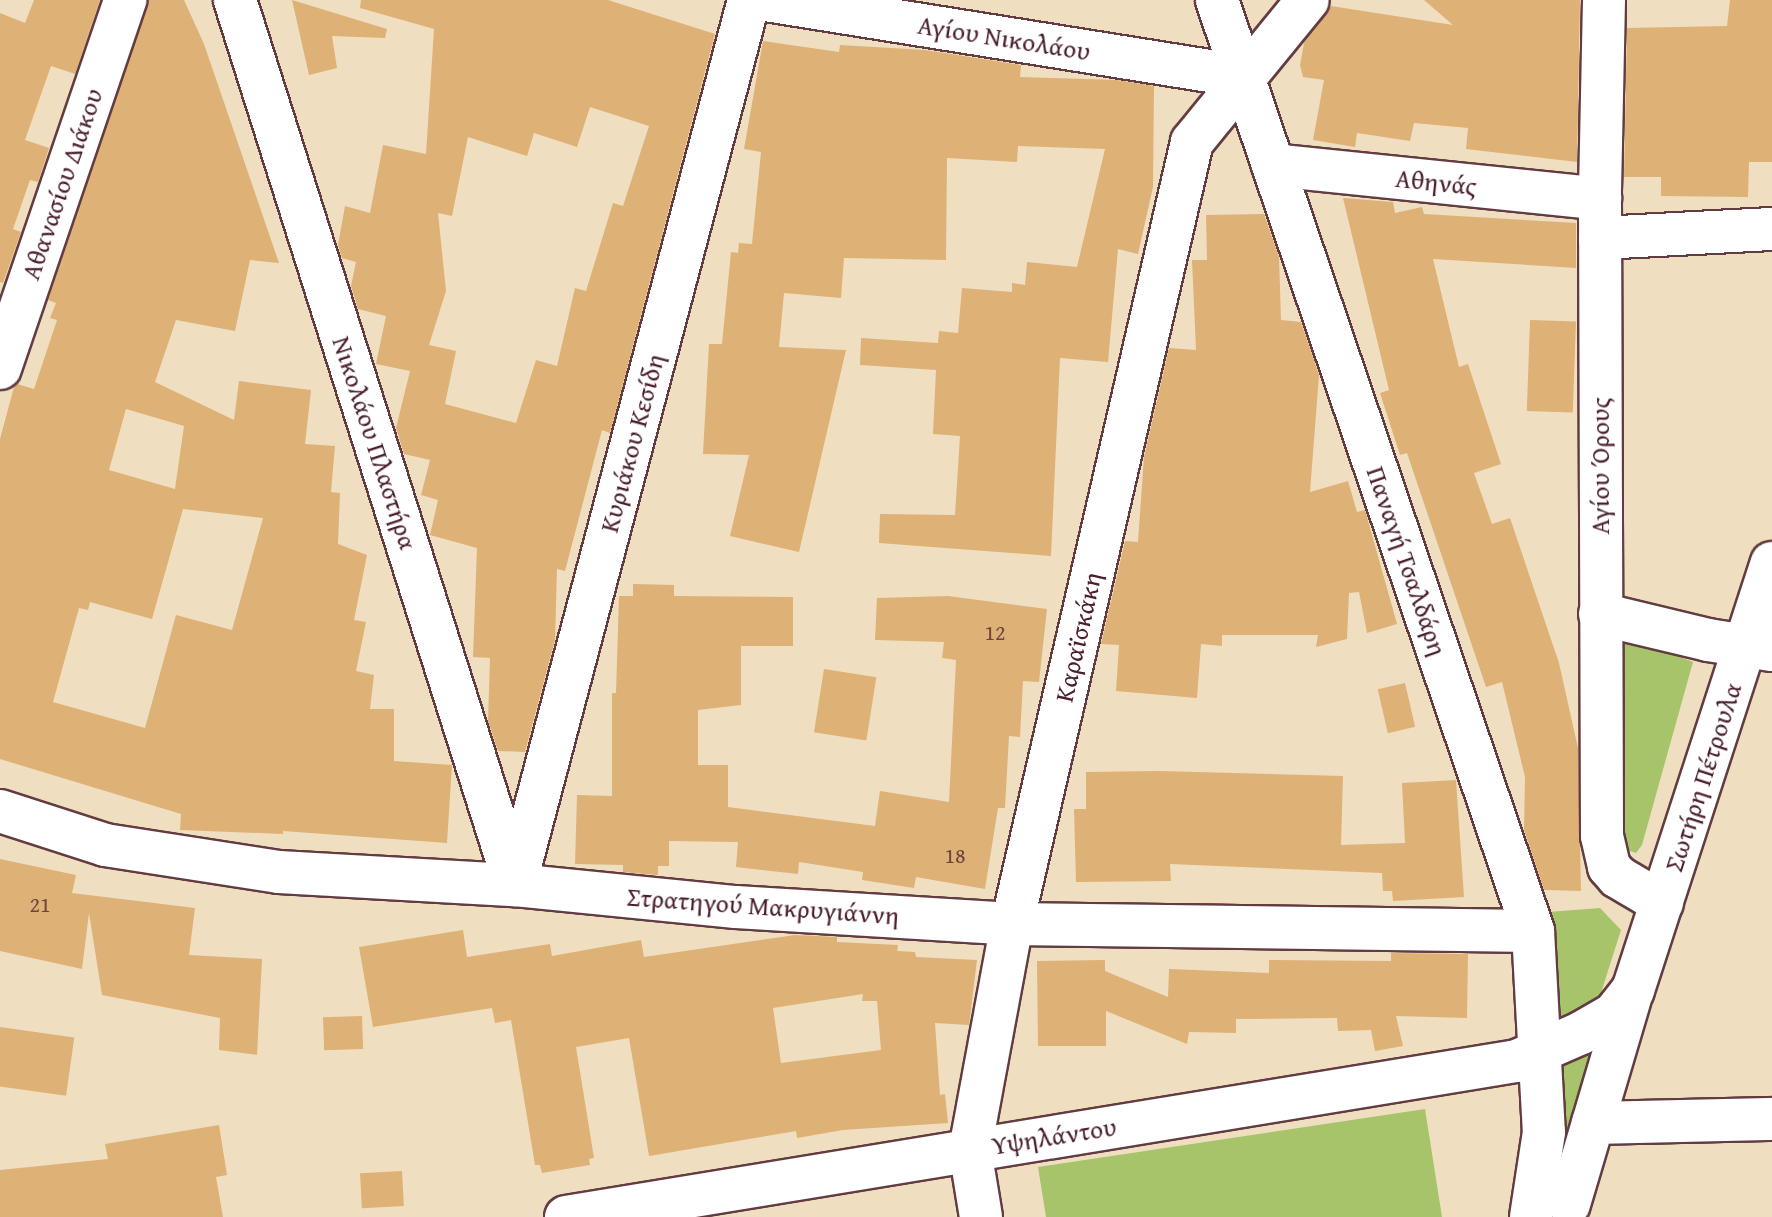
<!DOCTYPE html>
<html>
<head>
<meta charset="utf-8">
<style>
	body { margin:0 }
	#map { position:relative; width:1772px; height:1217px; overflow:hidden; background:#efdfc0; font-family:"Gentium Book Plus",serif }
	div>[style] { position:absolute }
	.green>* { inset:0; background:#a8c46a }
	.building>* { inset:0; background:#deb176; transform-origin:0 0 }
	.roads { filter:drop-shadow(2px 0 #633c41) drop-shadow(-2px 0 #633c41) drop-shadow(0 2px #633c41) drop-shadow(0 -2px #633c41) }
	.minor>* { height:42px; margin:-21px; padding:0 21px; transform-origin:21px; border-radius:21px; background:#fff }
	span { translate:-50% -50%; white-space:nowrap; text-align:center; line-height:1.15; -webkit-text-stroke:6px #fff; paint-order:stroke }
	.number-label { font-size:22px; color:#6f443e }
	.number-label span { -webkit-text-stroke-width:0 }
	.street-label { font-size:26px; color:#4a1f2b }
</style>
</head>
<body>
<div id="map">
	<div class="green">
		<div style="clip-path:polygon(1630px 638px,1693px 662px,1642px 845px,1636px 853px,1624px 849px,1616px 838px,1618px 646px)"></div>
		<div style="clip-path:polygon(1600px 908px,1621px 930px,1600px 996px,1592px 1008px,1555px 1023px,1535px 913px)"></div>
		<div style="clip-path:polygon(1599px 1041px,1572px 1127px,1566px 1127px,1560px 1122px,1556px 1061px)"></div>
		<div style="clip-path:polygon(1425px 1109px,1442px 1217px,1046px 1217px,1038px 1167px)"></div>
	</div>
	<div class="building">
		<div style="clip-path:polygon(34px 0,100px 0,75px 74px,51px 66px,25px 140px,49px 148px,38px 182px,30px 180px,13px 229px,21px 232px,3px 283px,0 282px,0 13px,25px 23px)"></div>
		<div style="clip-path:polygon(evenodd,148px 0,184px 0,204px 44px,279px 263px,250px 260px,235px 331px,176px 320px,155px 382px,234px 420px,239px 381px,311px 390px,305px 444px,335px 446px,331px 492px,340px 493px,338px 544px,367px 555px,354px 620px,366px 622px,356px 671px,374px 675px,370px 709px,394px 709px,394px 761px,452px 765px,447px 843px,283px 831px,283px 834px,180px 830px,181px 814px,0 759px,0 439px,14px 387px,17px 384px,34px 389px,57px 320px,50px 318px,56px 303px,48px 300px,148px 0,126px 409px,184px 426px,175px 489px,109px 470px,126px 409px,148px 0,183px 509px,263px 518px,232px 630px,176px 615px,145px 728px,53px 702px,79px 608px,88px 610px,90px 602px,152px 619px,183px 509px)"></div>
		<div style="clip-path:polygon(292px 0,387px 29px,385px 38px,332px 36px,337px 68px,309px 75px)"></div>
		<div style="clip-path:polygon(evenodd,361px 0,608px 0,715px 34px,610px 433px,602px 430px,565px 571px,557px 569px,555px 640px,525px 752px,498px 751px,488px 721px,490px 658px,473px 657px,477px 548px,430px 535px,438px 500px,421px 495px,430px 460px,404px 454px,396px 428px,410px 371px,376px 364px,386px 316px,358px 309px,351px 286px,356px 262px,342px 258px,338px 245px,345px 206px,370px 213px,383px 145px,426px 154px,434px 29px,360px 8px,361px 0,590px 107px,649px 126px,623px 206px,613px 203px,586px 291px,575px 288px,557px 366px,536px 360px,516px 423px,445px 404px,456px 351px,429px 345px,446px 291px,438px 213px,452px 216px,468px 137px,527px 156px,534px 133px,577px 147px,590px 107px)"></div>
		<div style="clip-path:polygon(1424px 0,1580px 0,1577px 162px,1466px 149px,1468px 128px,1414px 123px,1410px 141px,1357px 133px,1355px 147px,1313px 140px,1324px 80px,1303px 77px,1300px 65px,1304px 43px,1331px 6px,1453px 25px)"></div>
		<div style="clip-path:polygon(1730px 0,1772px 0,1772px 162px,1749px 162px,1748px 197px,1661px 196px,1661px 177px,1624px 177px,1627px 28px,1727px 26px)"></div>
		<div style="clip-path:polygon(763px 41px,839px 52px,840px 45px,925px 50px,1021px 65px,1020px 77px,1117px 80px,1154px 86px,1153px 187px,1138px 254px,1118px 249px,1108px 362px,1060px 358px,1051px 556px,879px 543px,880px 514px,955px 515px,960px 436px,933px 434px,936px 370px,860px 365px,861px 338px,938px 343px,939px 331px,958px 333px,962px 288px,1012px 292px,1012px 283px,1025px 285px,1027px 262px,1077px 267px,1105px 149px,1018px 146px,1017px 162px,947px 158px,946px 260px,844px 258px,841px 298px,784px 293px,779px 347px,846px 350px,799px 552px,730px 536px,749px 455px,703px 454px,709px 344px,722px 344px,731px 252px,738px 253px,739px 243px,752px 244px,761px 152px,744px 149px)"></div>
		<div style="clip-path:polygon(1343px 198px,1393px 202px,1395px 213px,1422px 207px,1424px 214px,1576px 223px,1576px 268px,1433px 259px,1459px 367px,1468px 364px,1501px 464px,1474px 473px,1492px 524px,1510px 518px,1559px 663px,1578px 748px,1581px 891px,1544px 890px,1524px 830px,1525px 777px,1502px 682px,1486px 687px,1407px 453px,1400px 455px,1380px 393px,1389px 390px)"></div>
		<div style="clip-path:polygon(1264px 214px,1279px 257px,1281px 320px,1301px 322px,1319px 375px,1310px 492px,1348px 481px,1357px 512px,1365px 510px,1397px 624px,1367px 633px,1359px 592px,1349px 593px,1347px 639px,1316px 647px,1318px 635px,1222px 635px,1222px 646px,1201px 644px,1197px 698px,1116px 691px,1119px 645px,1101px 644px,1125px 541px,1138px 542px,1144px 457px,1169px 348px,1196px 350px,1192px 260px,1207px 260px,1206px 215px)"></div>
		<div style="left:1530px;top:320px;width:46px;height:91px;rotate:2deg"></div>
		<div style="clip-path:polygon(633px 584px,674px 585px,674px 596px,793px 597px,793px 646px,741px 646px,741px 705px,698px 710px,698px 765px,728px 765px,728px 807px,875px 826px,880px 791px,949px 802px,956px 660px,942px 658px,944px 642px,875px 640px,877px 598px,948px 596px,1047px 609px,1039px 682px,1023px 681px,1020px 737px,1009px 736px,1005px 808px,998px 808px,985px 889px,916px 877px,914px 888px,862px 880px,863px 872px,799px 862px,798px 874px,736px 867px,738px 842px,669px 841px,669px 866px,658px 866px,658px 875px,623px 872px,623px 865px,575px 864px,577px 795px,612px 796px,612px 693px,616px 693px,619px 596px,633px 596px)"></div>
		<div style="left:824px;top:669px;width:53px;height:64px;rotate:9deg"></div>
		<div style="left:1405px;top:683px;width:45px;height:28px;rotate:77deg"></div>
		<div style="clip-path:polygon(1159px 771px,1343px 776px,1341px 845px,1405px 843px,1402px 783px,1456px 780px,1464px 897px,1393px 901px,1392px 891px,1383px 891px,1382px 873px,1170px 864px,1171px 881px,1076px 882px,1074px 809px,1086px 809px,1086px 772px)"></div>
		<div style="clip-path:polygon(0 859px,76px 875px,72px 893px,195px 908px,189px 955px,262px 959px,257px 1055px,219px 1050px,220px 1018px,102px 995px,89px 913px,82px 969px,0 951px)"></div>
		<div style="clip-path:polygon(evenodd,463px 930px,467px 957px,550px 944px,552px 956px,641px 940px,644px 957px,795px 935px,837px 937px,837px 942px,898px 945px,897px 951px,915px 952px,916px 957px,977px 960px,969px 1025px,935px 1023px,940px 1095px,945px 1094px,948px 1123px,843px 1130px,797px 1138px,796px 1131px,649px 1156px,629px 1038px,576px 1047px,594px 1158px,589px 1159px,590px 1165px,542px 1173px,540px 1165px,535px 1165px,511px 1020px,495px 1023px,492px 1008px,373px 1027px,359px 947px,463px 930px,863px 994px,862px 1001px,877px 1001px,881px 1050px,781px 1063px,773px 1008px,863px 994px)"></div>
		<div style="clip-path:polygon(1391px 953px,1468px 954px,1467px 1018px,1396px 1016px,1403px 1046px,1375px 1051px,1371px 1030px,1338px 1031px,1337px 1018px,1236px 1019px,1236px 1033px,1189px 1032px,1187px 1044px,1106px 1011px,1106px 1046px,1038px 1046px,1037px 961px,1105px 960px,1105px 971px,1168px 997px,1169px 969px,1269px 973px,1269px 960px,1391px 961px)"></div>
		<div style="left:362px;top:1016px;width:33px;height:39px;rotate:88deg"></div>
		<div style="left:0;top:1027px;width:75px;height:59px;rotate:8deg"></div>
		<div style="clip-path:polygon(219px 1125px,227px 1175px,216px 1177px,223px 1217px,0 1217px,0 1170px,108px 1159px,105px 1144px)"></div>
		<div style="left:402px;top:1171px;width:35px;height:42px;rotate:87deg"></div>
	</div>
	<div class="roads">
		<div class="minor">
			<div style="left:235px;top:0;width:928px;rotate:72.44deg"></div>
			<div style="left:766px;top:0;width:483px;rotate:9.1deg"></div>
			<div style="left:1217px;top:0;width:983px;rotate:71.25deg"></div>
			<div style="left:1533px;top:931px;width:201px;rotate:86.9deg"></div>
			<div style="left:1544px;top:1132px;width:86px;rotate:98.7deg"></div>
			<div style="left:1604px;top:0;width:199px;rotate:91.2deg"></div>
			<div style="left:1600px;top:199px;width:637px;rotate:89.82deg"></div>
			<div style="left:1602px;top:836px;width:32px;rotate:77deg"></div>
			<div style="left:1609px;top:867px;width:13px;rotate:48deg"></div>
			<div style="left:1618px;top:877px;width:51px;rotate:30.6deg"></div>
			<div style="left:1273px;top:165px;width:329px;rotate:5.9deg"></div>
			<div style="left:1600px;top:238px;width:172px;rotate:-3deg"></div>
			<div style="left:0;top:368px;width:389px;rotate:-71.2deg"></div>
			<div style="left:1600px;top:614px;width:111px;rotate:13.5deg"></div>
			<div style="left:1708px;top:640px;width:64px;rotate:9deg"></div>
			<div style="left:0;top:811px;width:110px;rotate:17.9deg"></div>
			<div style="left:105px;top:845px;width:176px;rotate:8.8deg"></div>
			<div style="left:279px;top:872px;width:236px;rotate:3.2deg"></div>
			<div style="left:515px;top:885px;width:222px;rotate:5.7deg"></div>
			<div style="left:736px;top:907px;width:277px;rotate:3.5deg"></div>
			<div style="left:1012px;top:924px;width:521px;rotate:0.77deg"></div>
			<div style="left:515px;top:885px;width:915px;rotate:-75.19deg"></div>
			<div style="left:1593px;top:1123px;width:179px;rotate:-1.3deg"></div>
			<div style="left:1569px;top:1204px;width:222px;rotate:-73.5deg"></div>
			<div style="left:566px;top:1217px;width:964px;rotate:-9.32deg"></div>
			<div style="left:1517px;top:1061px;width:70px;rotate:-23.6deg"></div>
			<div style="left:1581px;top:1033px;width:38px;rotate:-30deg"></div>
			<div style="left:1614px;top:1014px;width:31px;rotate:-52deg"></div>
			<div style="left:1633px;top:990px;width:449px;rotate:-72deg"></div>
			<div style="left:981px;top:1217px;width:68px;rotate:-99.3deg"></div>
			<div style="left:970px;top:1150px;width:230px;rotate:-79.5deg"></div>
			<div style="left:1012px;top:924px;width:802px;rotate:-77.04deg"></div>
			<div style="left:1192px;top:142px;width:183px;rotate:-50.8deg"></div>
		</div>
	</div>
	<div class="number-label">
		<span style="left:995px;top:633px">12</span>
		<span style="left:955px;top:856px">18</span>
		<span style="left:40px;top:905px">21</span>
	</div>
	<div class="street-label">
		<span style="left:1004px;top:38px;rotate:9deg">Αγίου Νικολάου</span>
		<span style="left:1436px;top:182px;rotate:6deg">Αθηνάς</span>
		<span style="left:62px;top:184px;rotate:-71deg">Αθανασίου Διάκου</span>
		<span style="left:375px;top:443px;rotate:72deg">Νικολάου Πλαστήρα</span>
		<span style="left:632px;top:443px;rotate:-75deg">Κυριάκου Κεσίδη</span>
		<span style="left:1600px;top:466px;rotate:-90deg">Αγίου Όρους</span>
		<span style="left:1407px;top:561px;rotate:71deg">Παναγή Τσαλδάρη</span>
		<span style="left:1078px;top:637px;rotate:-77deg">Καραϊσκάκη</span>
		<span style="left:1703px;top:777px;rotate:-72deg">Σωτήρη Πέτρουλα</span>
		<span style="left:763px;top:906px;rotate:4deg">Στρατηγού Μακρυγιάννη</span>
		<span style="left:1054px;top:1136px;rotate:-9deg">Υψηλάντου</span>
	</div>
</div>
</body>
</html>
